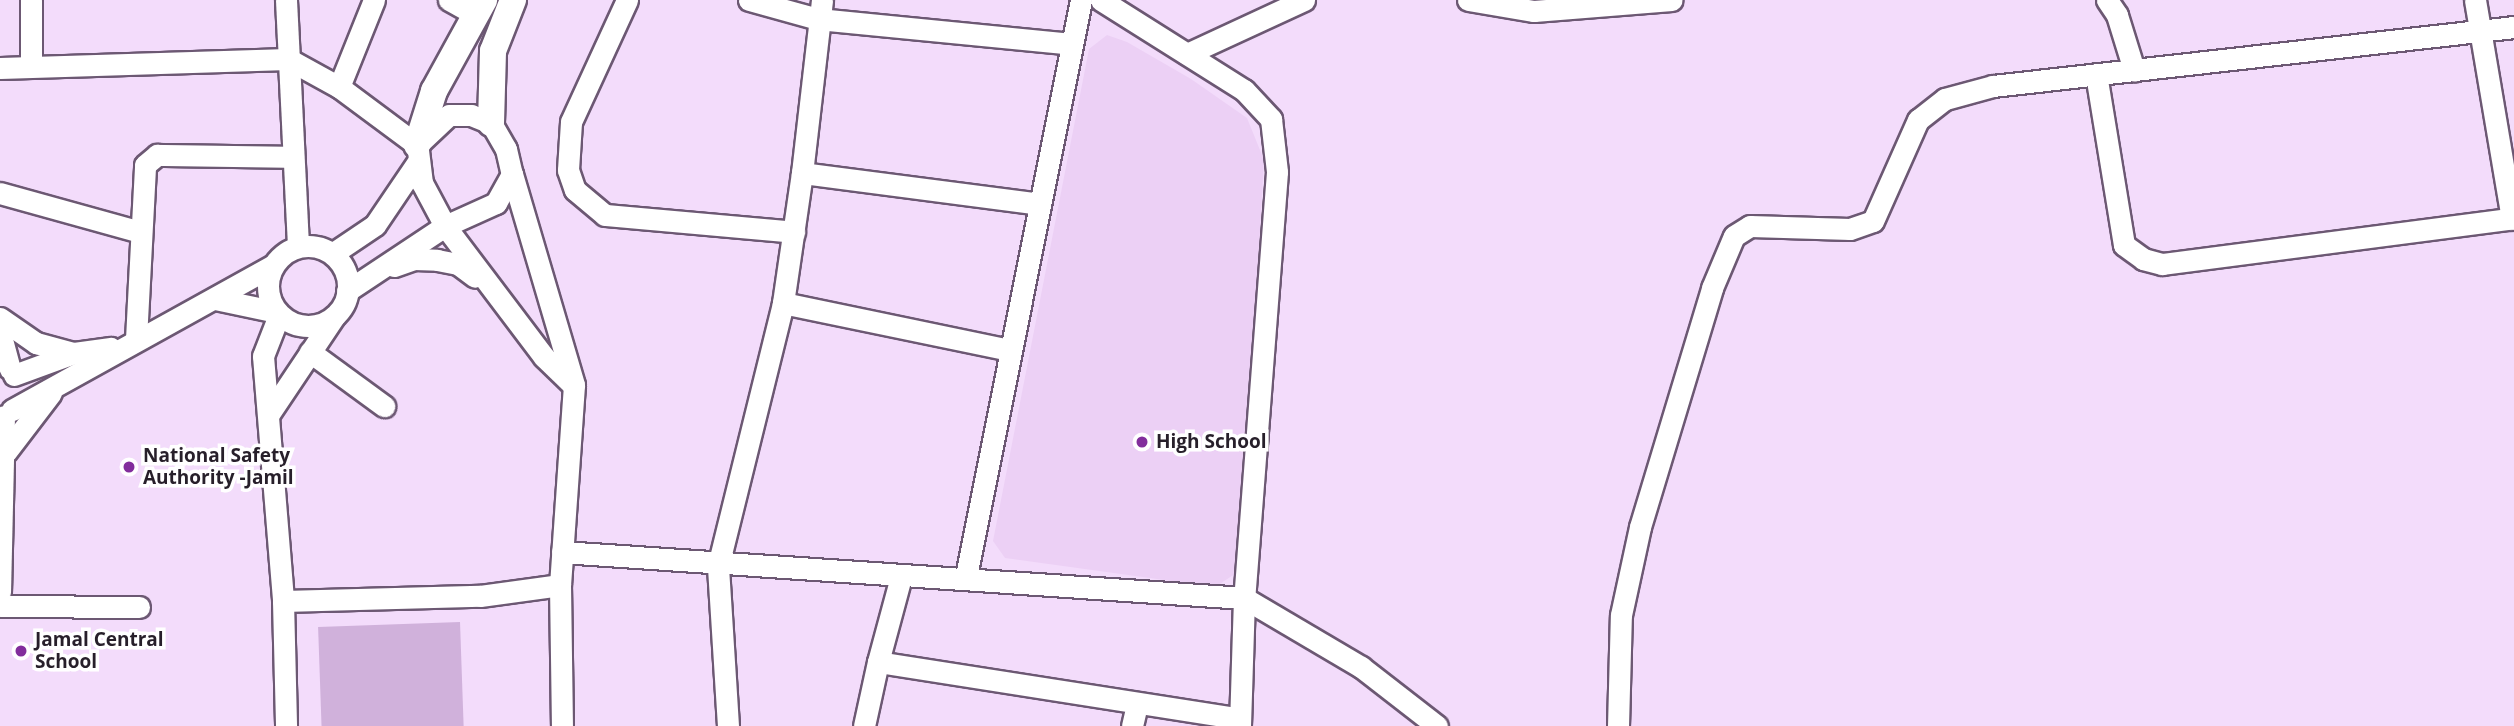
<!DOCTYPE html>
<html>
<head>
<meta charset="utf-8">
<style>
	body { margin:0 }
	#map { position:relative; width:2514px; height:726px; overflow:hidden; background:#f3dcfb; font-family:"Open Sans",sans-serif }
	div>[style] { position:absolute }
	.built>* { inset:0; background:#ecd0f5 }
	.green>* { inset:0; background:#d0b1db; transform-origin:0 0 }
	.roads { filter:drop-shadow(2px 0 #6c5873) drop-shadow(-2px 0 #6c5873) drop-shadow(0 2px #6c5873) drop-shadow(0 -2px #6c5873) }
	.minor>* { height:21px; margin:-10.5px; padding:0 10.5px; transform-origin:10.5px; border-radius:10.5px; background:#fff }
	.minor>.ring { margin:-10.5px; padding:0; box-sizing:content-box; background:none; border:21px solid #fff; border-radius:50% }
	.major>* { height:26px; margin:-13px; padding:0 13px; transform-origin:13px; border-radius:13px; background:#fff }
	.dots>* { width:19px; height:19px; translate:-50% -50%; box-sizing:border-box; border:4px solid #fff; border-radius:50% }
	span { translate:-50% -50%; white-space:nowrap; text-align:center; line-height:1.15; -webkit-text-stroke:7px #fff; paint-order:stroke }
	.poi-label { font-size:19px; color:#271f2a; font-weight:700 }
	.left { translate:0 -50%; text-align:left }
</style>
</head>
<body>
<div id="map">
	<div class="built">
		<div style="clip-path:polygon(1107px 35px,1127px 42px,1191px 79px,1247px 118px,1264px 160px,1241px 570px,1215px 587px,1005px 558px,993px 541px,1089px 49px)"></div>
	</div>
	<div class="green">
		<div style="left:460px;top:622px;width:104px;height:142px;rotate:88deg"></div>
	</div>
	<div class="roads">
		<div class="minor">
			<div style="left:286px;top:0;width:246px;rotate:87.2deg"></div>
			<div style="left:449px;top:0;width:29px;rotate:29deg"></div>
			<div style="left:627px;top:0;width:134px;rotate:114.7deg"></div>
			<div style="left:571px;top:122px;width:48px;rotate:93.6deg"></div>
			<div style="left:568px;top:170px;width:21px;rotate:71deg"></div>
			<div style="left:575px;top:190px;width:39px;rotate:40deg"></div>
			<div style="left:605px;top:215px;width:190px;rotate:5.1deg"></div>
			<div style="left:749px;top:0;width:72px;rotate:15.4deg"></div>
			<div style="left:818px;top:19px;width:255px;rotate:5.6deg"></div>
			<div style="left:1101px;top:0;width:169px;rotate:32.2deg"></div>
			<div style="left:1244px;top:90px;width:40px;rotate:47deg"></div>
			<div style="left:1271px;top:119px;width:53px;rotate:83.5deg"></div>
			<div style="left:1277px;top:172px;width:427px;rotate:94.4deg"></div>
			<div style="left:1244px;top:598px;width:128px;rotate:91.8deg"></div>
			<div style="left:1468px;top:0;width:67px;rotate:9.5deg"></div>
			<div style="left:1534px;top:11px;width:138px;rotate:-4.6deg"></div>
			<div style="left:2107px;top:0;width:18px;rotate:56deg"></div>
			<div style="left:2117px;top:15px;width:58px;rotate:72.8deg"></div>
			<div style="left:2475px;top:0;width:222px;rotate:80.4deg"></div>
			<div style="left:1187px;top:54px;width:129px;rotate:-24.8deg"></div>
			<div style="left:31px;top:66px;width:66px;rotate:-90deg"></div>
			<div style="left:0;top:68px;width:288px;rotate:-1.8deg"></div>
			<div style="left:288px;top:59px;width:58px;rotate:28.8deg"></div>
			<div style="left:339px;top:87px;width:94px;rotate:-68.1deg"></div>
			<div style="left:2096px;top:74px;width:173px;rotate:80.7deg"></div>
			<div style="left:2124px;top:245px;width:24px;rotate:36deg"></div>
			<div style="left:2143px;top:259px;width:20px;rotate:15deg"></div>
			<div style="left:2162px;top:264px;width:355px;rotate:-7.4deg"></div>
			<div style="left:339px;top:87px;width:97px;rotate:36.6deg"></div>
			<div style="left:449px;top:115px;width:22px"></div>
			<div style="left:471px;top:115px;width:22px;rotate:22deg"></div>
			<div style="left:491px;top:123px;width:30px;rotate:60deg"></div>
			<div style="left:506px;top:149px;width:26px;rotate:77deg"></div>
			<div style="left:512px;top:174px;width:33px;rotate:119deg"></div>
			<div style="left:496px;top:203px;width:56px;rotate:155.7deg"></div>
			<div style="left:445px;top:226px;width:49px;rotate:-118.1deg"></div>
			<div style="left:422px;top:183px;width:38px;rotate:-97deg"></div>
			<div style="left:417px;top:145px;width:44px;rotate:-43.2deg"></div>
			<div style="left:802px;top:173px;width:174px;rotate:-83.4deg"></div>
			<div style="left:512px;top:174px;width:220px;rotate:73.6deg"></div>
			<div style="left:574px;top:385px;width:200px;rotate:94deg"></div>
			<div style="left:560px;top:585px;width:141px;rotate:89.2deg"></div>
			<div style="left:0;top:193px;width:146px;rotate:15.5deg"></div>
			<div class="ring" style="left:268px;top:246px;width:59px;height:59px"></div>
			<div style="left:332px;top:254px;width:52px;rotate:-34deg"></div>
			<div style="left:375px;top:225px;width:75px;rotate:-55.9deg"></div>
			<div style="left:394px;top:266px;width:21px;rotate:-19deg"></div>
			<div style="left:414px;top:259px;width:23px;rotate:2deg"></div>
			<div style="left:437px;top:260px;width:21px;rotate:11deg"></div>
			<div style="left:458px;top:264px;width:21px;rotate:37deg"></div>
			<div style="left:347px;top:291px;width:118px;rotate:-33.6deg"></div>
			<div style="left:445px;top:226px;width:164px;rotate:52.9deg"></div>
			<div style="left:544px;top:357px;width:39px;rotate:44deg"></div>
			<div style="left:215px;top:299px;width:63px;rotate:11.8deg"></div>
			<div style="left:783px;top:303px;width:232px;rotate:11.7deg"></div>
			<div style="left:279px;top:315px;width:44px;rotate:111.3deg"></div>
			<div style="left:263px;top:356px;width:246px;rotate:85.3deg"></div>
			<div style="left:283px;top:601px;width:125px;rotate:88.6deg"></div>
			<div style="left:0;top:318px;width:44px;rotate:34.8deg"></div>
			<div style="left:36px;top:343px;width:39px;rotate:15deg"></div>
			<div style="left:0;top:332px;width:38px;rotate:75deg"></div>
			<div style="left:136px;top:339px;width:174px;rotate:-87deg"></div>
			<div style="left:145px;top:165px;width:16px;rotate:-40deg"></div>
			<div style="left:157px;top:155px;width:135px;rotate:0.8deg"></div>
			<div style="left:310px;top:352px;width:92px;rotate:36.1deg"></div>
			<div style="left:14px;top:375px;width:64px;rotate:-20.1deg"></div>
			<div style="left:74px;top:353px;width:37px;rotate:-8deg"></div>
			<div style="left:12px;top:410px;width:297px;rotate:-29deg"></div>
			<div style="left:269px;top:414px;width:117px;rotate:-56.2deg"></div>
			<div style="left:6px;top:452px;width:74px;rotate:-52.7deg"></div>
			<div style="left:562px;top:552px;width:684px;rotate:3.86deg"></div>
			<div style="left:1244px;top:598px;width:136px;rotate:30.5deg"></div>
			<div style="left:1361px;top:667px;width:96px;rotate:37.8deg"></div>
			<div style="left:966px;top:576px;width:587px;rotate:-78.71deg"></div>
			<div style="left:0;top:592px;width:176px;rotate:-88.7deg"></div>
			<div style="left:283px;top:601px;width:197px;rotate:-1.5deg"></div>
			<div style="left:480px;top:596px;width:81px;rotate:-7.8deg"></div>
			<div style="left:0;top:606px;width:139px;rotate:0.4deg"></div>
			<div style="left:878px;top:662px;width:88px;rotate:-74.9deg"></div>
			<div style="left:728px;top:726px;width:160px;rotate:-93.6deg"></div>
			<div style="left:718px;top:566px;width:271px;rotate:-76.1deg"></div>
			<div style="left:783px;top:303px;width:131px;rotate:-81.7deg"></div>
			<div style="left:802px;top:173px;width:240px;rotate:7.4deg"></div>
			<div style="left:864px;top:726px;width:66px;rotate:-77.7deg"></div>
			<div style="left:878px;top:662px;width:366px;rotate:8.9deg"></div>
			<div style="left:1132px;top:726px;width:23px;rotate:-77deg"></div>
			<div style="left:1618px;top:726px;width:111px;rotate:-88.5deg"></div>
			<div style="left:1621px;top:615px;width:90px;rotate:-77.8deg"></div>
			<div style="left:1640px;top:527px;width:250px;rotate:-73.2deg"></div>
			<div style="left:1712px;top:288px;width:56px;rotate:-67.1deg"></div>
			<div style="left:1734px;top:236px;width:19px;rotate:-32deg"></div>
			<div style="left:1750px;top:226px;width:100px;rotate:1.7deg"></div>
			<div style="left:1850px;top:229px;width:24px;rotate:-19deg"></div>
			<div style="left:1873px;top:221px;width:111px;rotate:-66deg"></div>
			<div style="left:1918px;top:120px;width:34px;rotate:-38deg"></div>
			<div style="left:1945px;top:99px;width:50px;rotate:-15.2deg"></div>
			<div style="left:1993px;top:86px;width:524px;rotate:-6.46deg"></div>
		</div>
		<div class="major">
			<div style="left:491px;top:123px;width:72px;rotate:-88.4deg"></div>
			<div style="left:493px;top:51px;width:55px;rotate:-68.6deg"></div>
			<div style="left:417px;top:145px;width:57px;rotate:-72.5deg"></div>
			<div style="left:434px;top:91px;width:104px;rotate:-61.2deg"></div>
		</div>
	</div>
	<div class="dots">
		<div style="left:1142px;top:442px;background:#822d9c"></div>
		<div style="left:129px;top:467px;background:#822d9c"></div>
		<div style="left:21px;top:651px;background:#822d9c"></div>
	</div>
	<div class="poi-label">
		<span class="left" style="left:1156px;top:442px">High School</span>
		<span class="left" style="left:143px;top:467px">National Safety<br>Authority -Jamil</span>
		<span class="left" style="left:35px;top:651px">Jamal Central<br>School</span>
	</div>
</div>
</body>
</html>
